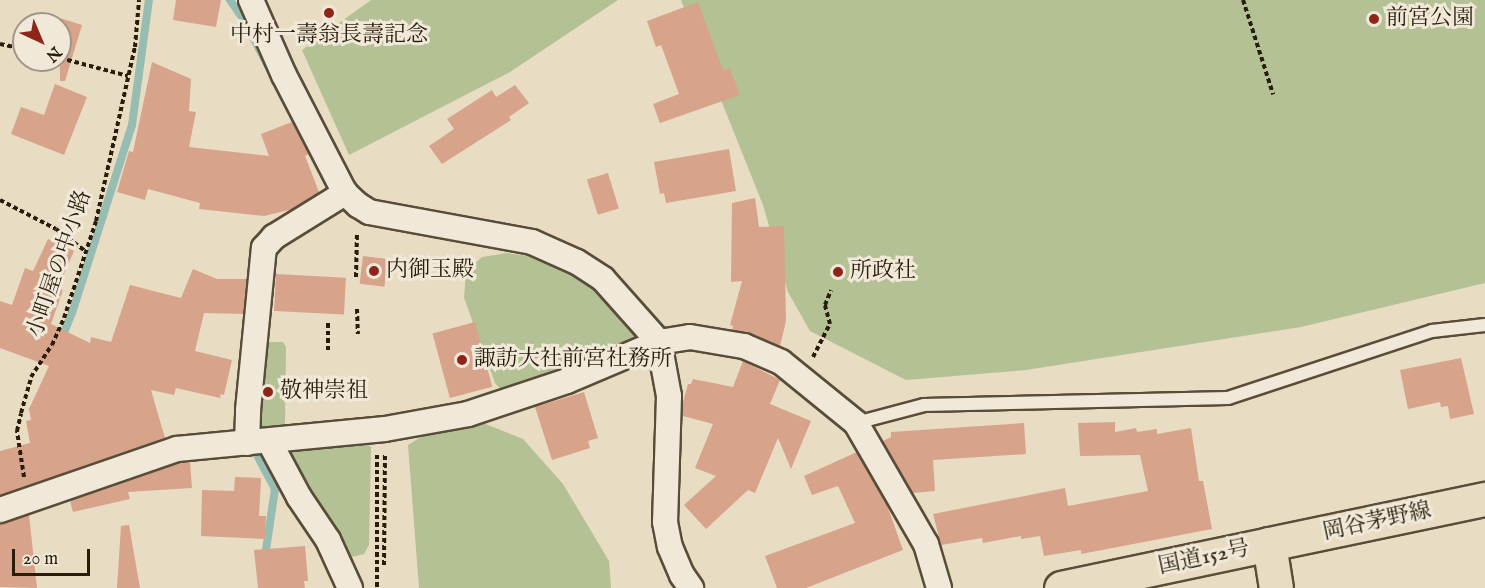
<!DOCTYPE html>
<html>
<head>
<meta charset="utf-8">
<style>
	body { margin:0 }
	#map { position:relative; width:1485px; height:588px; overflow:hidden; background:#e8dcc3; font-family:"IM FELL English","Noto Serif JP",serif }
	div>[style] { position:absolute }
	.green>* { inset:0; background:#b4c195 }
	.stream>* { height:8px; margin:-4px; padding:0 4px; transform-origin:4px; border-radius:4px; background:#97bcb1 }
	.building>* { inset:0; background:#d8a38b; transform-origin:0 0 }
	.path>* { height:4px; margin-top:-2px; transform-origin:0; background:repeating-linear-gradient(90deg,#291c0a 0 4.5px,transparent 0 7.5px) }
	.roads { filter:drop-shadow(2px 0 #594c38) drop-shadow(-2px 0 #594c38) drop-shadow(0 2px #594c38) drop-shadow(0 -2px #594c38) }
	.lane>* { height:12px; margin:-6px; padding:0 6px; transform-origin:6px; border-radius:6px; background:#f0e8d8 }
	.street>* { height:24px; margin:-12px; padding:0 12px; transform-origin:12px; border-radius:12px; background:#f0e8d8 }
	.primary>* { height:33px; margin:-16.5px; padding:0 16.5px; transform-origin:16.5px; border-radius:16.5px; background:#e8dcc3 }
	.highway>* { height:33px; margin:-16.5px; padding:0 16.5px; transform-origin:16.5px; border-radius:16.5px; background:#e8dcc3 }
	.dots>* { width:16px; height:16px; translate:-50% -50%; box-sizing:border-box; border:3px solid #f0e8d8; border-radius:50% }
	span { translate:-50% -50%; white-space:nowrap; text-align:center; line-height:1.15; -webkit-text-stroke:6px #f0e8d8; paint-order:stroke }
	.poi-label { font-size:22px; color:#291c0a }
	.left { translate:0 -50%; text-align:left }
	.street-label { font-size:22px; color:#291c0a }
	.north { position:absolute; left:12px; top:12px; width:60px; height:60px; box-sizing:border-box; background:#f0e8d8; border:2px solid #a09686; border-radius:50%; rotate:136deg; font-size:16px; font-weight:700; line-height:24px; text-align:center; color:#291c0a }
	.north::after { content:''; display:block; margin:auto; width:21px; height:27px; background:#8f2418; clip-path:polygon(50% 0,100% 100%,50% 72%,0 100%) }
	.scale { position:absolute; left:12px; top:549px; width:78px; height:27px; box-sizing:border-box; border:3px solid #291c0a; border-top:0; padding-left:8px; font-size:18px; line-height:21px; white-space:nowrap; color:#291c0a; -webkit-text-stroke:4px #f0e8d8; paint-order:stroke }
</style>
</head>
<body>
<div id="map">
	<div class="green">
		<div style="clip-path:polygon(371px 0,618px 0,510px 72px,349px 155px,302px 50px)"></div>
		<div style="clip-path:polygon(681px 0,1485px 0,1485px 283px,1301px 327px,1026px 370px,906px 380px,810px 331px,788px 292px,763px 205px)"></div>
		<div style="clip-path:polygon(507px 253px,541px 258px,594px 286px,619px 310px,640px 341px,503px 392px,495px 383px,464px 298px,466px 272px,482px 257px)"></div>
		<div style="clip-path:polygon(266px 342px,283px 342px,286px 347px,285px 423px,280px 428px,260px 430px,256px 425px)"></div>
		<div style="clip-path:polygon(483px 423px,523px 439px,563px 484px,609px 561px,611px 588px,419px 588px,408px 445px,426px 434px)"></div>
		<div style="clip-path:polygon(362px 440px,371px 447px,369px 545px,364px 554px,348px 558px,286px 453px,290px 447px)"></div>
	</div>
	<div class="stream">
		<div style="left:230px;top:0;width:24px;rotate:55deg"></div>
		<div style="left:244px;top:20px;width:52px;rotate:62.4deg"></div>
		<div style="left:61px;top:340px;width:29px;rotate:-68deg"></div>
		<div style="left:72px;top:313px;width:197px;rotate:-72.3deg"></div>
		<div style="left:132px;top:125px;width:126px;rotate:-82.3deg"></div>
		<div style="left:257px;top:455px;width:38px;rotate:62deg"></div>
		<div style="left:275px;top:489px;width:69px;rotate:98.4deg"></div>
	</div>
	<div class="building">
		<div style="clip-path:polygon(176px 0,221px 0,216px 27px,173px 20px)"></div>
		<div style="clip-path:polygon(698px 2px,723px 70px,730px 68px,740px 95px,660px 123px,653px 104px,679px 94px,661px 45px,656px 47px,647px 21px)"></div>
		<div style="clip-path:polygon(60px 18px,82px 25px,65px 81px,60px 81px)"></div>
		<div style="clip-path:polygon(152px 62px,191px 79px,189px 111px,196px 112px,189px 147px,269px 156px,261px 134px,292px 122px,309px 154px,305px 156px,319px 192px,293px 209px,264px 216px,199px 209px,200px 203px,148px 189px,145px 200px,117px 192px,129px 151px,133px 152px)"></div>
		<div style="clip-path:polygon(55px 84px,87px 97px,64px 155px,11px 134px,21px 107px,44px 115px)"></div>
		<div style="clip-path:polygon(515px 85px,529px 103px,509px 117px,511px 120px,442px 164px,429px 146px,454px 129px,447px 119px,492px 90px,496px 97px)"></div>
		<div style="clip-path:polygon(729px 149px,736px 191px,666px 203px,664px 193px,660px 194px,654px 162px)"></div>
		<div style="left:608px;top:173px;width:37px;height:22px;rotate:73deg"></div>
		<div style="clip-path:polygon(755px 198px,759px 227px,784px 226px,786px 321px,780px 346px,749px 333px,732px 330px,733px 326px,730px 325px,742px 281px,731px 282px,732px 203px)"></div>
		<div style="clip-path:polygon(48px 239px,74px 251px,58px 288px,63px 290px,51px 324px,90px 343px,91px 337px,111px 342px,130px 285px,181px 298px,193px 269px,217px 279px,247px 279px,243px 314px,204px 313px,195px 351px,232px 360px,224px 395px,221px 394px,220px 398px,176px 388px,174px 395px,151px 390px,165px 438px,0 495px,0 451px,30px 443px,26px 421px,31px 420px,29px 409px,49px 366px,0 348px,0 301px,12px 305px,25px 268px,33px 271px)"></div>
		<div style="left:363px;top:256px;width:25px;height:28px;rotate:7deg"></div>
		<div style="left:276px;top:274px;width:70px;height:37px;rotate:3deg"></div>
		<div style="left:475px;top:322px;width:67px;height:44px;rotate:75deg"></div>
		<div style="clip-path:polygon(1461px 358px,1474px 414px,1450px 419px,1448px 406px,1441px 407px,1440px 402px,1408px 409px,1400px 370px)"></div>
		<div style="clip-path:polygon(743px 361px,780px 380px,770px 404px,811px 421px,791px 469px,778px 438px,755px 493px,748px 490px,706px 529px,684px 505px,716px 476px,695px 468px,713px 424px,683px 416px,683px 402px,688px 384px,691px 384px,693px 379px,733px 387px)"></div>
		<div style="clip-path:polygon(584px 392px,598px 438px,588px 441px,590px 448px,552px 460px,535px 407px)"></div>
		<div style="clip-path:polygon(1115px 422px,1115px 432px,1136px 428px,1137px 432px,1157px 429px,1157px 434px,1191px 428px,1199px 481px,1203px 481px,1212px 529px,1081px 554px,1081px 550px,1044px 556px,1040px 536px,1021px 539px,1021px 536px,983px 543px,982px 538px,941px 545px,933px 514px,1065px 488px,1068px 506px,1148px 491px,1140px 455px,1080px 456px,1078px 423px)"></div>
		<div style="clip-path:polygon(1024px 423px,1026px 454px,933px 460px,935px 491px,913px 493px,883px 441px,891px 437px,891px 432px)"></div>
		<div style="clip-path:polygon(857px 452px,887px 505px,903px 550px,806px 588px,777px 588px,765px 556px,855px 523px,838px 486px,812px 495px,804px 476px)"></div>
		<div style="clip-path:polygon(190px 462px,192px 488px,128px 492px,130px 499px,73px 512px,70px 501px,180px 463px)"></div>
		<div style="clip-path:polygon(235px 477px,261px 478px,259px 516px,266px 516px,265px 539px,201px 536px,202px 490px,234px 491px)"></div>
		<div style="clip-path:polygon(29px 515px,37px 588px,0 587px,0 524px)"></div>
		<div style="clip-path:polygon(129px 525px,140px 588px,117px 588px,121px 526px)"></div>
		<div style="clip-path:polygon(305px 546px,308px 581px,304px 581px,305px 588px,258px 588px,254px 550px)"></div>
	</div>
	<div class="path">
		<div style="left:1243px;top:0;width:99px;rotate:72.3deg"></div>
		<div style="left:0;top:44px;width:25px;rotate:12deg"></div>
		<div style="left:60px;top:58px;width:70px;rotate:14.8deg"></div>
		<div style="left:0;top:200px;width:63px;rotate:27.4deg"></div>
		<div style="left:56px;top:229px;width:38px;rotate:37deg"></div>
		<div style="left:356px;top:277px;width:44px;rotate:-88.7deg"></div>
		<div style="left:357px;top:309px;width:25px;rotate:88deg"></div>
		<div style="left:328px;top:350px;width:29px;rotate:-90deg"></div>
		<div style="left:813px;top:357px;width:37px;rotate:-63deg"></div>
		<div style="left:830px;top:324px;width:20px;rotate:-105deg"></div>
		<div style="left:825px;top:305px;width:16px;rotate:-68deg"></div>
		<div style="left:377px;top:455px;width:133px;rotate:90deg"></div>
		<div style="left:24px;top:477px;width:47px;rotate:-98.7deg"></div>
		<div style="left:17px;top:431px;width:18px;rotate:-77deg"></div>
		<div style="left:21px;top:413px;width:37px;rotate:-74deg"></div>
		<div style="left:31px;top:377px;width:38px;rotate:-57deg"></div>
		<div style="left:52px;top:345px;width:30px;rotate:-66deg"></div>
		<div style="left:64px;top:318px;width:102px;rotate:-71.7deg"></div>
		<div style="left:96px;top:221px;width:178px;rotate:-77.4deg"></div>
		<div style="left:135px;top:47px;width:47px;rotate:-85.1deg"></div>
		<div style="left:384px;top:565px;width:111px;rotate:-89.5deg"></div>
	</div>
	<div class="roads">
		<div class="lane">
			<div style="left:856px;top:423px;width:70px;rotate:-14.8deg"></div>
			<div style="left:924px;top:405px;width:304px;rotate:-1.3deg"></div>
			<div style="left:1228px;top:398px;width:215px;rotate:-18.2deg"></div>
			<div style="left:1432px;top:331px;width:53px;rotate:-6.5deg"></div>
		</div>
		<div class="street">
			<div style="left:251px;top:0;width:82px;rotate:66.3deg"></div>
			<div style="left:284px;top:75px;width:133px;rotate:62.7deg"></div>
			<div style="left:345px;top:193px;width:18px;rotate:43deg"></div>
			<div style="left:358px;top:205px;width:13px;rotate:32deg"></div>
			<div style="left:369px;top:212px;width:166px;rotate:10.4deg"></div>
			<div style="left:532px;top:242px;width:49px;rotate:24deg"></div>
			<div style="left:577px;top:262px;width:31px;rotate:33deg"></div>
			<div style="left:603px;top:279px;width:84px;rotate:48.4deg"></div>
			<div style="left:659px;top:342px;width:55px;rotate:79.5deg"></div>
			<div style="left:669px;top:396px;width:126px;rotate:91.8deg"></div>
			<div style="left:665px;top:522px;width:25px;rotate:79deg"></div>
			<div style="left:670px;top:547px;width:30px;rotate:67deg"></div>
			<div style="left:682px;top:575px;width:16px;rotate:55deg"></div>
			<div style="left:269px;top:441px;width:64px;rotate:61.8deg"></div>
			<div style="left:299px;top:497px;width:52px;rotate:56deg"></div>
			<div style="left:328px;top:540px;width:53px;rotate:65.4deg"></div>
			<div style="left:247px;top:443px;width:33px;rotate:-88deg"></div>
			<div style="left:248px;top:410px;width:163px;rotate:-84.4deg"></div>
			<div style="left:264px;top:248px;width:15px;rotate:-48deg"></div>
			<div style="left:274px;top:237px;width:84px;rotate:-31.8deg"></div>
			<div style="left:0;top:510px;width:187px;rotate:-19deg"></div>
			<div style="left:177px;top:449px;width:209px;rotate:-5.5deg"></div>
			<div style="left:385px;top:429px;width:84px;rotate:-10.2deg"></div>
			<div style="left:468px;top:414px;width:104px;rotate:-18.4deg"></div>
			<div style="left:567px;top:381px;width:100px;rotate:-23deg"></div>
			<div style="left:659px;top:342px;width:31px;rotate:-9deg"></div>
			<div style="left:690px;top:337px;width:55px;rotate:9.5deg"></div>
			<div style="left:744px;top:346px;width:40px;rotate:23.4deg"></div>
			<div style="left:781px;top:362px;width:97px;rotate:39.1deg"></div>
			<div style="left:856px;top:423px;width:140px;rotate:60deg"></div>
			<div style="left:926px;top:544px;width:46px;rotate:73.5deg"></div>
		</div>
		<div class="primary">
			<div style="left:1269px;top:544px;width:221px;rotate:-11.8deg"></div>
		</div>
		<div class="highway">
			<div style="left:1061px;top:588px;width:213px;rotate:-11.9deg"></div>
			<div style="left:1269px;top:544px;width:45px;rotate:81deg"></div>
		</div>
	</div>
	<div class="dots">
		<div style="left:329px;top:13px;background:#8f2418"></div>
		<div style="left:1374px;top:19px;background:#8f2418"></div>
		<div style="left:374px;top:271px;background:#8f2418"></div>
		<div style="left:838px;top:272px;background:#8f2418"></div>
		<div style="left:462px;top:360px;background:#8f2418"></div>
		<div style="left:268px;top:392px;background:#8f2418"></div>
	</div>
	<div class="poi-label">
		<span class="left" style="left:1386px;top:19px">前宮公園</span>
		<span style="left:329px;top:36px">中村一壽翁長壽記念</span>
		<span class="left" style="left:386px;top:271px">内御玉殿</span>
		<span class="left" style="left:850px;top:272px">所政社</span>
		<span class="left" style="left:474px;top:360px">諏訪大社前宮社務所</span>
		<span class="left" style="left:280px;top:392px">敬神崇祖</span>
	</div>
	<div class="street-label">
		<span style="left:60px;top:264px;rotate:-71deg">小町屋の中小路</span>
		<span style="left:1377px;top:522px;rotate:-12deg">岡谷茅野線</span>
		<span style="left:1204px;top:558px;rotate:-12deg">国道152号</span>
	</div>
	<div class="north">N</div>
	<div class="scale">20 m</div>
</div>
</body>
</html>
